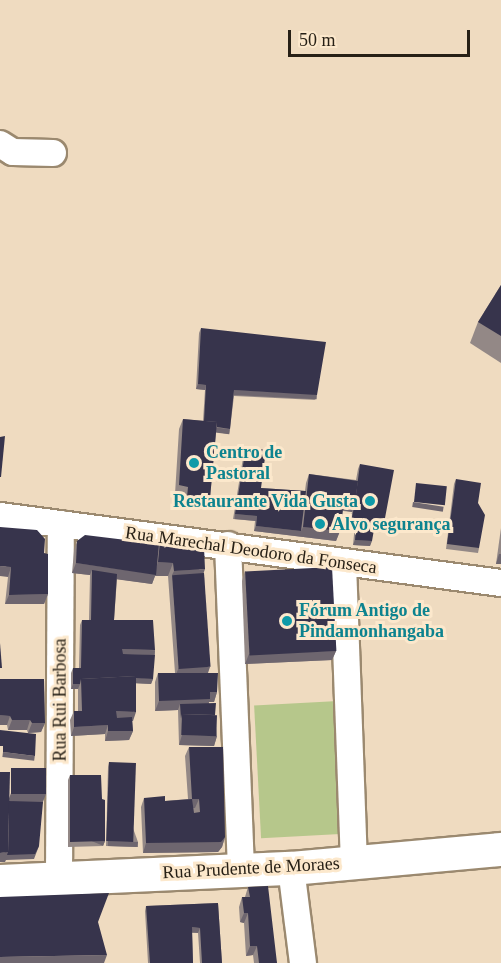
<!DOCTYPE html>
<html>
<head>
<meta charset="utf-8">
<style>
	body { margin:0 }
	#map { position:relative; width:501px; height:963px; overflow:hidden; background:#efdbc0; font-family:Georgia,serif }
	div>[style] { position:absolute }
	.green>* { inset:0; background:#b6c78b; transform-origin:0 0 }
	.roads { filter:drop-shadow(2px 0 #9b896f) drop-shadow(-2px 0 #9b896f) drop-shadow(0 2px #9b896f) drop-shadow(0 -2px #9b896f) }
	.minor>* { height:26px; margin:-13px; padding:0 13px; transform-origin:13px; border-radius:13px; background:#fff }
	.major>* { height:33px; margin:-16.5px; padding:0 16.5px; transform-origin:16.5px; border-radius:16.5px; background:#fff }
	.wall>* { inset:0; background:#938886 }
	.shaded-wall>* { inset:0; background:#6e666f; transform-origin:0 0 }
	.building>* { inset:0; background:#37344c; transform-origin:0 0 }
	.dots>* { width:16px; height:16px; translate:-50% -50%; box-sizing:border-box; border:3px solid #fce8cc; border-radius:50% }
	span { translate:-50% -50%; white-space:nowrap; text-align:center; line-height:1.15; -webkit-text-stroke:6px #fce8cc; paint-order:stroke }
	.culture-label { font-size:18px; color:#0d838f; font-weight:700 }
	.left { translate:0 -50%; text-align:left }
	.right { translate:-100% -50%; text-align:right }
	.street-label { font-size:18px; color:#272016 }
	.scale { position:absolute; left:288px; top:30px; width:182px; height:27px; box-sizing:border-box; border:3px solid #272016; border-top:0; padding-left:8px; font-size:18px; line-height:21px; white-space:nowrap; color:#272016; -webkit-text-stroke:4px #fce8cc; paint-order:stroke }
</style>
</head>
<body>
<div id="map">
	<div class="green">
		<div style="left:338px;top:701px;width:133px;height:84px;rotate:87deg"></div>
	</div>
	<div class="roads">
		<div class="minor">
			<div style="left:0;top:144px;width:15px;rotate:32deg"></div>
			<div style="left:13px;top:152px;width:40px;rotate:1.4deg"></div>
			<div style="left:0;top:516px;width:505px;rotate:7.62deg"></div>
			<div style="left:228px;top:545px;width:326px;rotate:87.7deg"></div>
			<div style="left:343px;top:564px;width:299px;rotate:87.9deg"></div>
			<div style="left:291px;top:868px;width:96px;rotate:82.8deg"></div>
			<div style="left:59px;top:877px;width:353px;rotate:-89.7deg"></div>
		</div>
		<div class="major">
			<div style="left:0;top:881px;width:291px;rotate:-2.6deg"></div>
			<div style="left:291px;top:868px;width:211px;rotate:-5.2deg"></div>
		</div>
	</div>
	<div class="wall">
		<div style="clip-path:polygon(501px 285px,501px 363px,470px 343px,478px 322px)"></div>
		<div style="clip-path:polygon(201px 328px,316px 400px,234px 396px,230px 429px,229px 434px,216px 432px,210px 498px,207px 508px,184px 507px,184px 496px,175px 494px,179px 429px,183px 419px,203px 421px,205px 390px,196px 389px,199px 333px)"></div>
		<div style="clip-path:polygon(246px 447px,261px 488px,305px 491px,306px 483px,309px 474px,356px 480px,358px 469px,360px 464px,385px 518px,383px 523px,375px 523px,370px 546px,353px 545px,355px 524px,350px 522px,352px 512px,343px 511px,340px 531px,336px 541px,254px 531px,255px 521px,233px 519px,244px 452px)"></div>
		<div style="clip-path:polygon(456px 479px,478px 503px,479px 548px,478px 553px,446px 549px,454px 484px)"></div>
		<div style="clip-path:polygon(0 527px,44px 553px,48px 594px,44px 604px,5px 604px,8px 577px)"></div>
		<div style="clip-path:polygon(501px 528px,501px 564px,496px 564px)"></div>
		<div style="clip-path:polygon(77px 541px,159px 544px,160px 541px,204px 573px,208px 673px,217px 692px,214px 702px,209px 702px,209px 703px,215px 715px,217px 736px,214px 746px,179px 745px,178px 710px,155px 711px,155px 682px,158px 673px,175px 673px,168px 576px,155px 576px,152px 584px,117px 579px,114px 620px,155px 650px,153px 655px,153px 679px,151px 684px,136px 683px,132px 721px,133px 731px,129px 740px,105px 741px,105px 734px,71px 736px,70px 720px,74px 711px,78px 711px,78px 689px,71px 689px,71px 673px,73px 668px,79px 668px,80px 625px,82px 620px,89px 620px,90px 575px,72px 573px,74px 551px)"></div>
		<div style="clip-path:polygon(245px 571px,336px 651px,332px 660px,245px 664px,242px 581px)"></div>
		<div style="clip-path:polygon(0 679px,45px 723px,41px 732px,28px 733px,27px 730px,8px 730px,7px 725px,0 725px)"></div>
		<div style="clip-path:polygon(189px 747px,225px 837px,222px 847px,218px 852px,143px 853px,141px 807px,144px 798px,165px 801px,188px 799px,185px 756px)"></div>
		<div style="clip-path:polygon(109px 762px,138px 842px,136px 847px,106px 846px,108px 767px)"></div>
		<div style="clip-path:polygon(70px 775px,102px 799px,105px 841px,103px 846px,68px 847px,68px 780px)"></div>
		<div style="clip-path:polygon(248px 887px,277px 963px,254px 963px,253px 955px,246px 956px,244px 923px,240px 922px,239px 907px,242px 897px,245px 897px)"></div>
		<div style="clip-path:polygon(218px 903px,222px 963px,200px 963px,198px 933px,192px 933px,193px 963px,148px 963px,145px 911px,146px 906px)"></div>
	</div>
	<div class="shaded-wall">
		<div style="clip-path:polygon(198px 384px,206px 385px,205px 390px,196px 389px)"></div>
		<div style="left:234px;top:390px;width:83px;height:5px;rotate:3deg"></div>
		<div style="left:204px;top:426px;width:26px;height:5px;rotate:7deg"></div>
		<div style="clip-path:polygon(187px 497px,210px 498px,207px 508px,184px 507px)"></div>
		<div style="clip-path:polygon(344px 501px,355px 502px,352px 512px,341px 510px)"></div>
		<div style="left:413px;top:502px;width:31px;height:5px;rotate:9deg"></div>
		<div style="left:235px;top:514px;width:22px;height:5px;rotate:5deg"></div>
		<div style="clip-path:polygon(376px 518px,385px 518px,383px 523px,375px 523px)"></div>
		<div style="clip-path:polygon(256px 526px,301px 531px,303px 527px,340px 531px,336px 541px,254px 531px)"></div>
		<div style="clip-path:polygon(355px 540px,372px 541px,370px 546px,353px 545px)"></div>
		<div style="clip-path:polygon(499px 554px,501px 554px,501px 564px,496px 564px)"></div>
		<div style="clip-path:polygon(158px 562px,173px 563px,168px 576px,155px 576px,152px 584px,92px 576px,92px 570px,90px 575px,72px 573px,76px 563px,154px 574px)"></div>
		<div style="clip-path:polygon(0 566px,11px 567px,8px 577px,0 576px)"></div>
		<div style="clip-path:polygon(205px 569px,200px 583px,172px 575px,174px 571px)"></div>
		<div style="clip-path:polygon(48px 594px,44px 604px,5px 604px,9px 595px)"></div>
		<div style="left:122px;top:649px;width:33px;height:5px;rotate:2deg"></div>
		<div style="clip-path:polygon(336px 651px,332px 660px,245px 664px,249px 654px)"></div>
		<div style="clip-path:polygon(179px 667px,210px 667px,207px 676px,175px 677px)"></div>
		<div style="clip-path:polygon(130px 677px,153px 679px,151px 684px,129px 683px)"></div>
		<div style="clip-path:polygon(73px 684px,80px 684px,78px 689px,71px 689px)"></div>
		<div style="clip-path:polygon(210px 692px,217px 692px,214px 702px,209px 702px,207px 708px,180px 704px,178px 710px,155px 711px,159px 701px)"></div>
		<div style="clip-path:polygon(116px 711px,136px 712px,133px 721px,112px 721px)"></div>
		<div style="clip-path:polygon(0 715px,10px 716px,7px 725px,0 725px)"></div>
		<div style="clip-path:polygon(12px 720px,30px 720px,27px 730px,8px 730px)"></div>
		<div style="clip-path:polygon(32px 723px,45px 723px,41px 732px,28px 733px)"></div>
		<div style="clip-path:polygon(108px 725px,105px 734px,71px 736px,74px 727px)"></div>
		<div style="clip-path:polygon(108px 731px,133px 731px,129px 740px,105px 741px)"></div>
		<div style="clip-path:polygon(182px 735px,217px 736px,214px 746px,179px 745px)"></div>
		<div style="left:3px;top:752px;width:32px;height:5px;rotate:7deg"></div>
		<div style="clip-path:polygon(11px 793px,46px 794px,41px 807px,8px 801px)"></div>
		<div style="clip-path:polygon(192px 799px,199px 799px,195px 808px,188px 808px)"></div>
		<div style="clip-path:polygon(225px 837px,222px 847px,218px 852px,143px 853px,146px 843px)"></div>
		<div style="left:105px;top:841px;width:5px;height:35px;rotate:112deg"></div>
		<div style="left:108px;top:841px;width:30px;height:5px;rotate:2deg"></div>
		<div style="clip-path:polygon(39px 846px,34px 859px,6px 860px,5px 862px,0 862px,0 853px)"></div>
		<div style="clip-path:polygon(244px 913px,248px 913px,244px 923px,240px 922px)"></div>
		<div style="clip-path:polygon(192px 927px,200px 928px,198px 933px,190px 932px)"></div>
		<div style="clip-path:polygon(250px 946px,257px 946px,253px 955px,246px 956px)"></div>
		<div style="clip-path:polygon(107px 955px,104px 963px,0 963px,0 957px)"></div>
	</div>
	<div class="building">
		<div style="clip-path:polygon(501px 285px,501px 336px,478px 322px)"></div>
		<div style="clip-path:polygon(201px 328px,326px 342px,317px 395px,234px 390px,230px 429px,217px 427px,217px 422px,204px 421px,206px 385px,198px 384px)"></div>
		<div style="clip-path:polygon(183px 419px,217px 422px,210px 498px,187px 497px,188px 487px,179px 485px)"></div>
		<div style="clip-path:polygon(5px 436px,1px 477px,0 477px,0 437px)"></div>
		<div style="clip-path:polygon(246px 447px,266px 450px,261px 488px,306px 491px,301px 531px,256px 526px,257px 516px,235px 514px)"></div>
		<div style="clip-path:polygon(360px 464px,394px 470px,385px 518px,376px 518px,372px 541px,355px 540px,357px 519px,352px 517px,355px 502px)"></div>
		<div style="clip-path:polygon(309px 474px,358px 481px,355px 502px,344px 501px,340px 531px,303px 527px)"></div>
		<div style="clip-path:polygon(456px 479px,481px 483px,478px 503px,485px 515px,479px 548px,447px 544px)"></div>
		<div style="left:416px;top:483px;width:31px;height:19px;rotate:6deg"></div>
		<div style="clip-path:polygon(0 527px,37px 530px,45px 539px,44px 553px,48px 554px,48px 594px,9px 595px,11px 567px,0 566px)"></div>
		<div style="clip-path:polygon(85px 535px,159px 544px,156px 575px,76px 563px,77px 541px)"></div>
		<div style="clip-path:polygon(160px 541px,204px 547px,205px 569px,174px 571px,173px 563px,158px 562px)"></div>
		<div style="left:332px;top:567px;width:84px;height:87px;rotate:87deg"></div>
		<div style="clip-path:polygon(92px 570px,117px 574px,114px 620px,153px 620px,155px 650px,122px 649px,123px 654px,155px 655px,153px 679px,136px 678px,136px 676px,81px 679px,80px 684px,73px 684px,73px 668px,81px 668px,82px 620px,91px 620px)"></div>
		<div style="left:204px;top:573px;width:94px;height:32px;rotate:86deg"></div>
		<div style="clip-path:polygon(0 643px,2px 668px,0 668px)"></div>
		<div style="clip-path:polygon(158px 673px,218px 673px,217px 692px,210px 692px,210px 699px,159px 701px)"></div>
		<div style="clip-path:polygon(136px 676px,136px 712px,116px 711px,117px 718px,132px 717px,133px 731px,108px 731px,108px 725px,74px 727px,74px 711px,82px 711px,81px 679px)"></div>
		<div style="clip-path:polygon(0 679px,44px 679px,45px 723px,32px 723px,30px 720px,12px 720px,10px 716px,0 715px)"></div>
		<div style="clip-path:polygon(216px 703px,215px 715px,182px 714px,181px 719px,180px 704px)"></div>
		<div style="left:182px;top:714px;width:35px;height:21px;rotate:2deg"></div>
		<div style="clip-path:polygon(0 730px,36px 734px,35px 756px,3px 752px,3px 746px,0 746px)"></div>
		<div style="clip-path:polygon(evenodd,189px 747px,223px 747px,225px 837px,221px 842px,146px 843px,144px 798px,165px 796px,165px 801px,192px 799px,189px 747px,192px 799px,199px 799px,200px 812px,194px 813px,192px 799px)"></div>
		<div style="left:109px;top:762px;width:27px;height:79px;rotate:2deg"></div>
		<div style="left:46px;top:768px;width:26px;height:35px;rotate:90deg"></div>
		<div style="clip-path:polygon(0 772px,10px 772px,8px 852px,0 853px)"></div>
		<div style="clip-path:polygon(70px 775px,101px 775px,102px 799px,105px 800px,105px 841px,70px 842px)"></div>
		<div style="clip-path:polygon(9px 801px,43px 802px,39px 846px,35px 854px,7px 855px,8px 852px)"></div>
		<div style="clip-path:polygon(268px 886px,277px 963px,259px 963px,257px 946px,250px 946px,248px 913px,244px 913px,242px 897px,250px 897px,248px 887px)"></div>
		<div style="clip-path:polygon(109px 893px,98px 922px,107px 955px,0 957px,0 897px)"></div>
		<div style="clip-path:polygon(218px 903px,222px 963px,202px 963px,200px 928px,192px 927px,193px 963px,150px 963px,146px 906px)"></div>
	</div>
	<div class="dots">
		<div style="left:194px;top:463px;background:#0f9aa8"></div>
		<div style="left:370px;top:501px;background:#0f9aa8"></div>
		<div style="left:320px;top:524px;background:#0f9aa8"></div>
		<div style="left:287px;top:621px;background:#0f9aa8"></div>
	</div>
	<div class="culture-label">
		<span class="left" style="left:206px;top:463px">Centro de<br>Pastoral</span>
		<span class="right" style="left:358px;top:501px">Restaurante Vida Gusta</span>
		<span class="left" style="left:332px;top:524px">Alvo segurança</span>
		<span class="left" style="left:299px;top:621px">Fórum Antigo de<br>Pindamonhangaba</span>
	</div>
	<div class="street-label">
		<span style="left:251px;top:550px;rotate:8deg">Rua Marechal Deodoro da Fonseca</span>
		<span style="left:60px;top:700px;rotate:-90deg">Rua Rui Barbosa</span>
		<span style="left:251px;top:868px;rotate:-3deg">Rua Prudente de Moraes</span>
	</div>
	<div class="scale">50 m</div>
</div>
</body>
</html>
